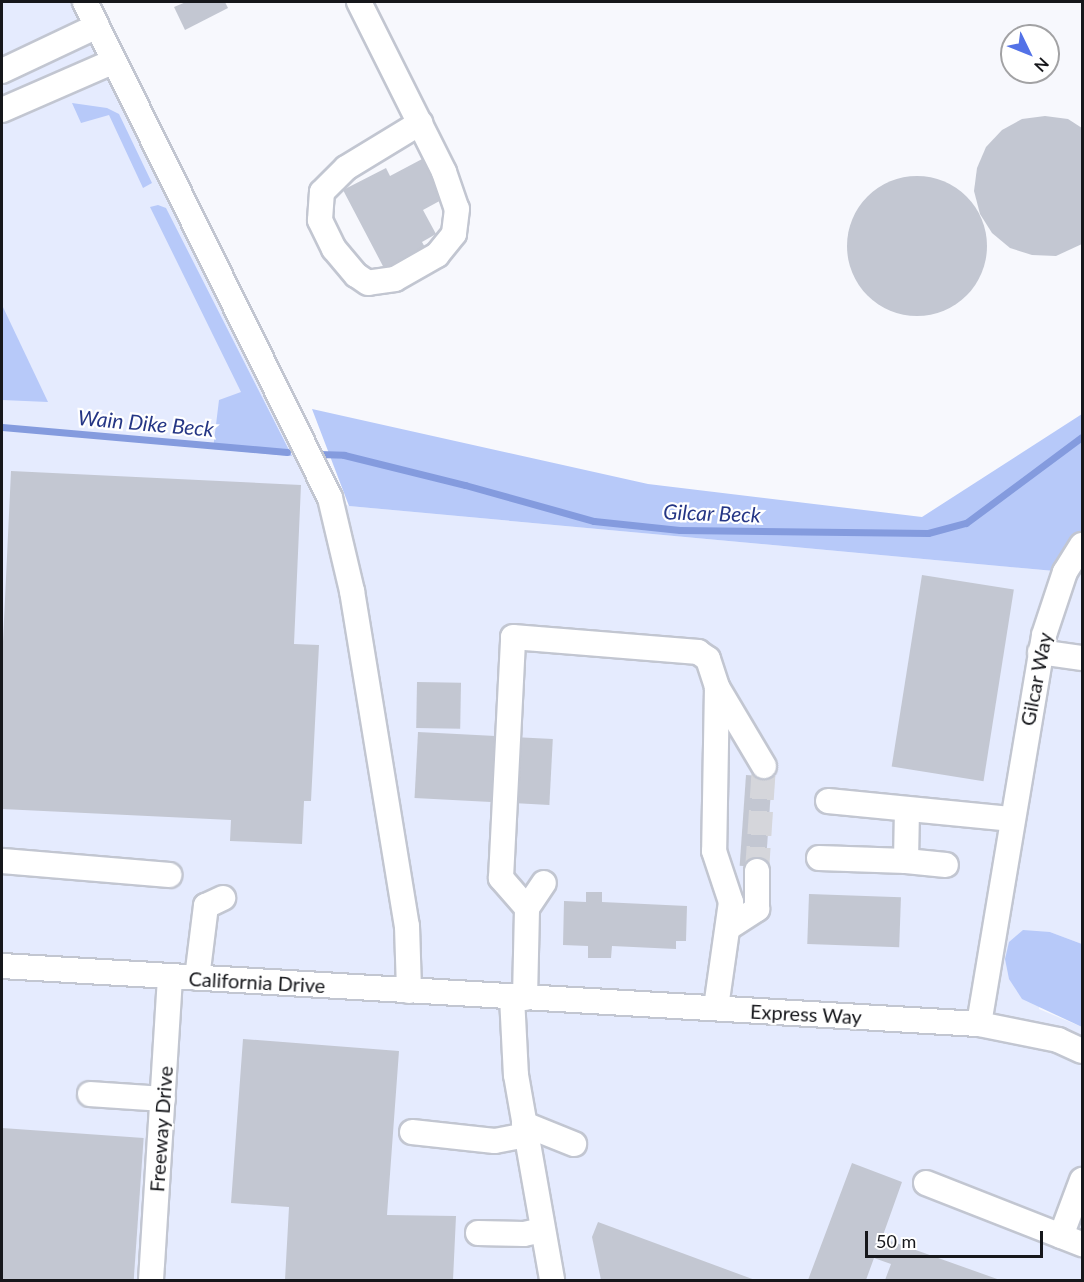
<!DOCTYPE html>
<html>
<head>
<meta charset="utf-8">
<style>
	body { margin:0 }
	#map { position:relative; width:1084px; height:1282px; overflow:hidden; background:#f7f8fd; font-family:Lato,sans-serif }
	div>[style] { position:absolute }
	.built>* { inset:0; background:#e5ebfe }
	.green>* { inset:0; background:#b7c9f9 }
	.stream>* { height:7px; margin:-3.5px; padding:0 3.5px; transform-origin:3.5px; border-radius:3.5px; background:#849bde }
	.building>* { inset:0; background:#c3c7d2; transform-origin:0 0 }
	.round { border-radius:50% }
	.minor-tunnel>* { height:24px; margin-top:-12px; transform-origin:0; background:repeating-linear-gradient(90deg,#d5d6db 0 24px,transparent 0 36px) }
	.roads { filter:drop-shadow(2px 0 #c2c6d1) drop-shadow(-2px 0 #c2c6d1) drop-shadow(0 2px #c2c6d1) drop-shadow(0 -2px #c2c6d1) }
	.minor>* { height:24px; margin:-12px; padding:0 12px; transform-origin:12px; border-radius:12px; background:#fff }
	span { translate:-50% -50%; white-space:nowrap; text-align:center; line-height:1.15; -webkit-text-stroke:4.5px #fff; paint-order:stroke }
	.street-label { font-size:20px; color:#16171b }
	.water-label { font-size:21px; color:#253685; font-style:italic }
	.frame { position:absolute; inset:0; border:3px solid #16171b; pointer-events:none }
	.north { position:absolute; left:1000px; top:24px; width:60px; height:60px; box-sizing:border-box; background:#fff; border:2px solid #a2a2a4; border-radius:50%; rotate:133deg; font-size:16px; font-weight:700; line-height:24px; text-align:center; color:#16171b }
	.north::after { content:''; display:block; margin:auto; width:21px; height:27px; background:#5372e7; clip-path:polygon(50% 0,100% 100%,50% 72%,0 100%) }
	.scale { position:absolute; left:865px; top:1231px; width:178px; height:27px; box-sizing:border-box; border:3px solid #16171b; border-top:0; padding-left:8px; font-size:18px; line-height:21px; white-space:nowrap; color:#16171b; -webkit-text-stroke:4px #fff; paint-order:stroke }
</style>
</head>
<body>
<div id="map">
	<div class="built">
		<div style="clip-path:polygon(2px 2px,85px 2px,330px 498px,349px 506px,1064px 572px,1082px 545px,1082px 944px,1050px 932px,1039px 1009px,1082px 1027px,1082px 1280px,2px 1280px)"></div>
	</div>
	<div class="green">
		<div style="clip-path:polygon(72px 103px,107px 108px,119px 114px,152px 183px,143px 188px,109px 115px,81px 123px)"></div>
		<div style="clip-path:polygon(158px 205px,166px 208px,292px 456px,213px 449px,219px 400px,241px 392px,150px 207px)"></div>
		<div style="clip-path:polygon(2px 305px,48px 402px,2px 400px)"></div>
		<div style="clip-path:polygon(312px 409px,648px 484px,922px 517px,1082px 414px,1082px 545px,1065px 572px,349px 506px)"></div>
		<div style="clip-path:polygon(1023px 930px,1050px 932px,1082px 944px,1082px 1027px,1022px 999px,1009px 979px,1005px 959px,1009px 942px)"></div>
	</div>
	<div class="stream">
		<div style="left:2px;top:427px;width:286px;rotate:5deg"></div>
		<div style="left:319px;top:454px;width:25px;rotate:2deg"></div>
		<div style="left:344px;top:455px;width:125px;rotate:13.9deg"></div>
		<div style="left:465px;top:485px;width:134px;rotate:15.6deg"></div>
		<div style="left:594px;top:521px;width:86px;rotate:6deg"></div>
		<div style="left:680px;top:530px;width:248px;rotate:0.7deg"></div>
		<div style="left:928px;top:533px;width:39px;rotate:-15deg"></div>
		<div style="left:966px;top:523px;width:144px;rotate:-36.6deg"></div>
	</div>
	<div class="building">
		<div style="clip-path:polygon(186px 2px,225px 2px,228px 8px,185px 30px,174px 7px)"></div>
		<div style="clip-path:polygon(1045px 116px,1068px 119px,1082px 128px,1082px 244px,1056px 256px,1032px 255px,1010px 248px,992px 233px,980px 214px,974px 191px,977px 168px,986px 147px,1002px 130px,1022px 119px)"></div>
		<div style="clip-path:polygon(424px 158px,445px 198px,423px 210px,436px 234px,422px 242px,426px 249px,385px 270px,343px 190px,386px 168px,390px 176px)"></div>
		<div class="round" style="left:847px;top:176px;width:140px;height:140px"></div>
		<div style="clip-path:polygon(11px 471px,301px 485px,294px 644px,319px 645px,311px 801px,304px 801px,302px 844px,230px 841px,231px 820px,2px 809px,2px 663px)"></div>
		<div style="left:922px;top:575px;width:93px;height:194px;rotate:9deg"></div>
		<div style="left:417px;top:682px;width:44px;height:46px;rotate:1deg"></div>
		<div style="left:418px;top:732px;width:135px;height:66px;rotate:3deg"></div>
		<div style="left:746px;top:775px;width:26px;height:91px;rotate:4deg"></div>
		<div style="clip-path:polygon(586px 892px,602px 892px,602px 902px,687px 906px,686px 941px,676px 941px,676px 949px,612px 946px,611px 958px,588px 958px,588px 946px,563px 945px,564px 901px,586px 902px)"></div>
		<div style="left:809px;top:894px;width:92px;height:50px;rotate:2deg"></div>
		<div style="clip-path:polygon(243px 1039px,399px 1051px,387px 1215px,456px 1216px,453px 1280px,285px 1280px,289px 1207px,231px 1203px)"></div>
		<div style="left:2px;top:1128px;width:142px;height:152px;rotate:4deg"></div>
		<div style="clip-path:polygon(852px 1163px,902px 1182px,882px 1238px,1000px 1280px,885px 1280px,891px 1264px,874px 1258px,866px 1280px,808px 1280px)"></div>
		<div style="clip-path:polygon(598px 1222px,755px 1280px,601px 1280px,592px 1237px)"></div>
	</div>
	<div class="minor-tunnel">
		<div style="left:757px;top:871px;width:105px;rotate:-86.2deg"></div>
	</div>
	<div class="roads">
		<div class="minor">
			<div style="left:85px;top:2px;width:553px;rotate:63.71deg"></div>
			<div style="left:330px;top:498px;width:96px;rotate:76.7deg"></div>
			<div style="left:352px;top:591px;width:339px;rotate:80.7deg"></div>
			<div style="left:407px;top:926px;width:65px;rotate:88.2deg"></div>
			<div style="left:359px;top:2px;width:190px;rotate:63.4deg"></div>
			<div style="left:444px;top:172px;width:39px;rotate:71deg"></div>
			<div style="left:457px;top:209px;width:25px;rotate:97deg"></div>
			<div style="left:454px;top:234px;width:27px;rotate:129deg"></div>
			<div style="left:437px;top:255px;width:48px;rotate:150.3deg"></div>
			<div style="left:395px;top:279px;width:27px;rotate:172deg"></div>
			<div style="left:368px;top:283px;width:14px;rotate:-146deg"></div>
			<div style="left:356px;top:275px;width:34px;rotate:-130deg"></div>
			<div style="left:334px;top:249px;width:32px;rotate:-116deg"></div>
			<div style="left:320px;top:220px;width:28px;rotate:-86deg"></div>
			<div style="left:322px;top:192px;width:34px;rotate:-45deg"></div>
			<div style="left:346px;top:168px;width:87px;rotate:-31.3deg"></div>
			<div style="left:2px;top:71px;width:105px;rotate:-25.3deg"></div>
			<div style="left:2px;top:110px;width:122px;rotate:-23.6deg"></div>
			<div style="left:1040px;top:652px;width:42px;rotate:8.1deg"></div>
			<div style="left:717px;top:687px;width:92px;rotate:59.3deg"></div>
			<div style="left:828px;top:801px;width:183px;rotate:5.6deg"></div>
			<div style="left:819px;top:858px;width:87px;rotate:2deg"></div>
			<div style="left:906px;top:861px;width:51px;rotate:-88.9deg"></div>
			<div style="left:2px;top:861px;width:168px;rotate:4.8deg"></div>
			<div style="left:906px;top:861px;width:40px;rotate:5.7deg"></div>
			<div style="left:527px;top:908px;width:40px;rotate:-131deg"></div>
			<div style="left:501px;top:878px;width:241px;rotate:-87.1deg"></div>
			<div style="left:513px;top:637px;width:186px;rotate:4.6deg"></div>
			<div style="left:698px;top:652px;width:12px;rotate:35deg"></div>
			<div style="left:708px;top:659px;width:29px;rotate:72deg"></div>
			<div style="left:717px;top:687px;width:164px;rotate:91deg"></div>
			<div style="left:714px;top:851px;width:54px;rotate:71.6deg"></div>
			<div style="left:731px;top:902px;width:107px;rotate:98.1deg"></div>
			<div style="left:728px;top:928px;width:35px;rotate:-33deg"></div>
			<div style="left:757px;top:909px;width:38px;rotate:-90deg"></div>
			<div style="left:2px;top:966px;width:979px;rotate:3.4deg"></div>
			<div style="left:979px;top:1024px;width:81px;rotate:11.4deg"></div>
			<div style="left:1058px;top:1040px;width:26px;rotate:25deg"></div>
			<div style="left:197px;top:978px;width:73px;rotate:-82.9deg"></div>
			<div style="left:206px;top:906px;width:19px;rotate:-25deg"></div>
			<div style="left:512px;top:997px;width:78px;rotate:87.1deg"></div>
			<div style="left:516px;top:1075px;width:208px;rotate:80deg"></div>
			<div style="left:525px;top:998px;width:90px;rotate:-88.7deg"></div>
			<div style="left:527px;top:908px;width:30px;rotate:-56deg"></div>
			<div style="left:979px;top:1024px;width:394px;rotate:-80.5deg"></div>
			<div style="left:1044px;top:635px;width:66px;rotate:-71.6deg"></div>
			<div style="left:1065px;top:572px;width:32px;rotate:-58deg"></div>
			<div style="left:90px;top:1094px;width:73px;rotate:3.9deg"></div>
			<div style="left:524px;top:1124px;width:54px;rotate:21.8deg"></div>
			<div style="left:412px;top:1132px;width:83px;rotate:6.2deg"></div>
			<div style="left:495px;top:1141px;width:33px;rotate:-11deg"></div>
			<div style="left:926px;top:1183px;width:168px;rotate:21.4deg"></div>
			<div style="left:478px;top:1233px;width:46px;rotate:1.2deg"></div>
			<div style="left:524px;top:1234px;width:19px;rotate:-12deg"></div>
			<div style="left:1061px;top:1236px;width:60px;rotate:-69.4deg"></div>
			<div style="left:151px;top:1280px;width:304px;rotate:-86.4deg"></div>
		</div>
	</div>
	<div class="street-label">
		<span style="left:1036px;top:679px;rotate:-79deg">Gilcar Way</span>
		<span style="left:257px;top:982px;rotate:3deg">California Drive</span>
		<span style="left:806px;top:1014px;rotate:3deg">Express Way</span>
		<span style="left:161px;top:1129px;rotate:-86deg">Freeway Drive</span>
	</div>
	<div class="water-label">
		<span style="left:146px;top:423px;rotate:5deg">Wain Dike Beck</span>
		<span style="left:712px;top:513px;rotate:2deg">Gilcar Beck</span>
	</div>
	<div class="frame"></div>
	<div class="north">N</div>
	<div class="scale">50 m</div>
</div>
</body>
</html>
